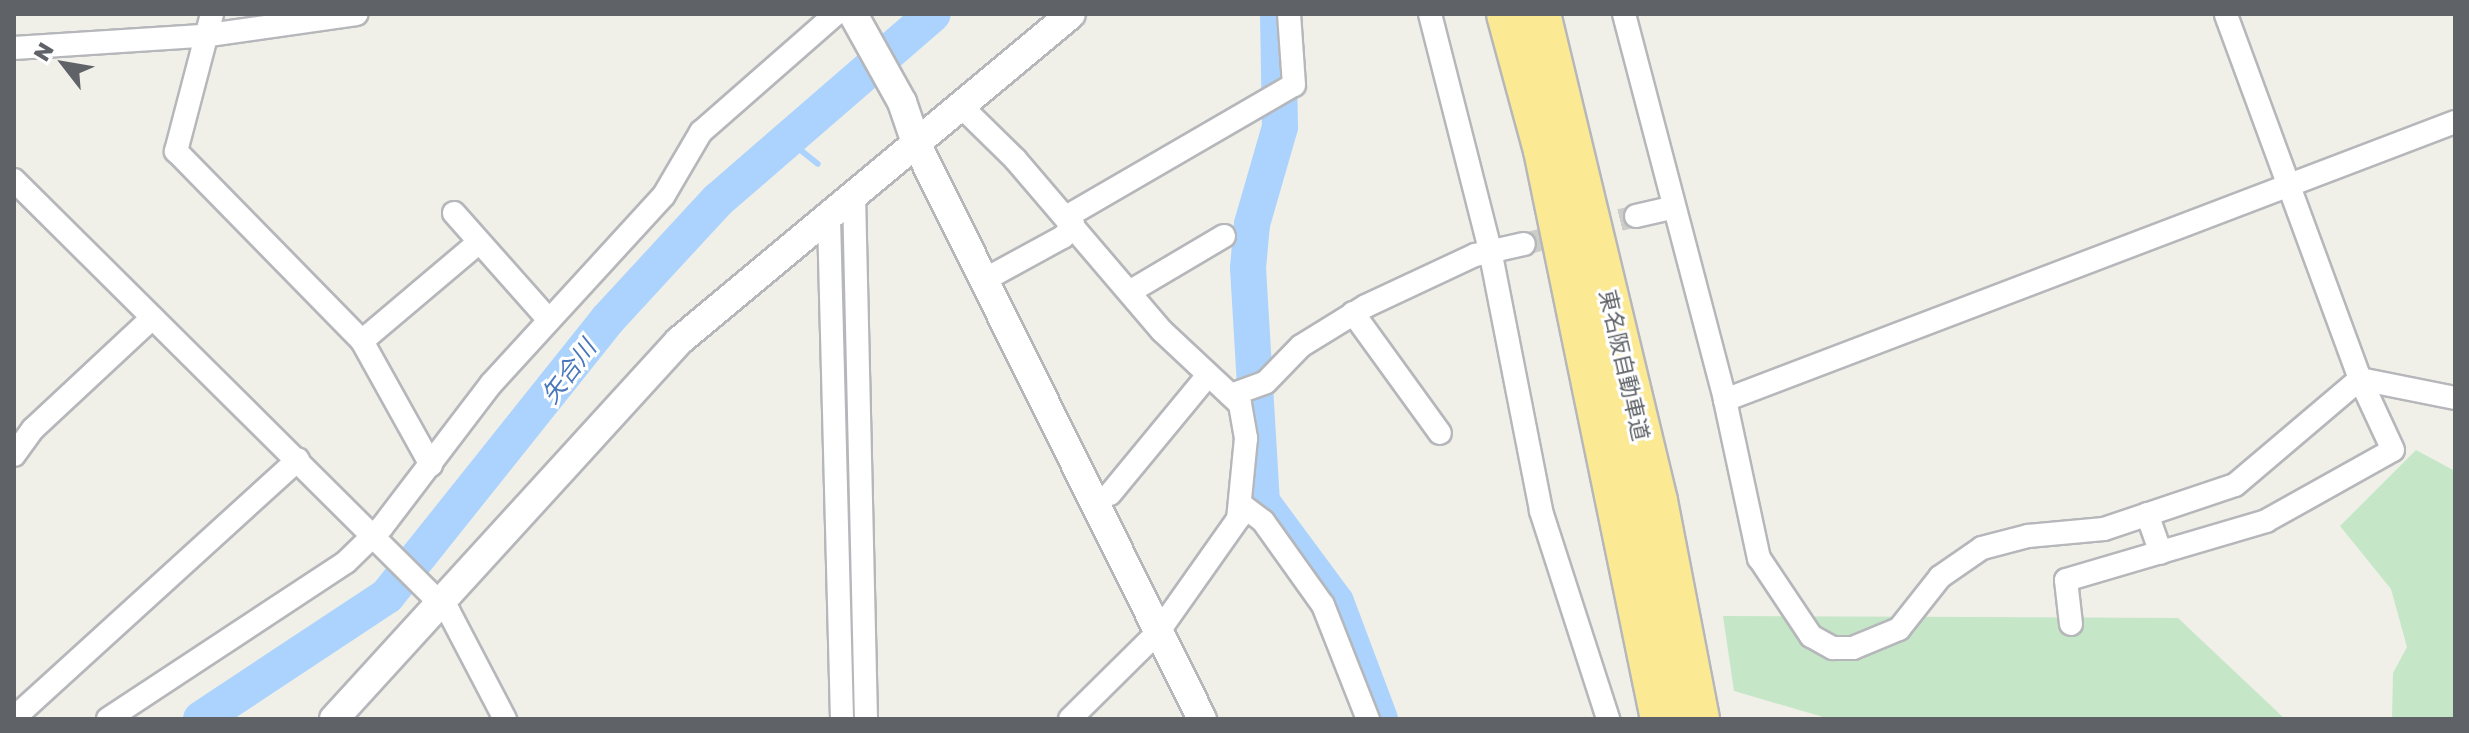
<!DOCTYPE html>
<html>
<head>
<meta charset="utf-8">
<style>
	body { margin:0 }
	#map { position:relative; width:2469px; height:733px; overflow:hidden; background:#f0efe8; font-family:"Golos Text","Noto Sans JP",sans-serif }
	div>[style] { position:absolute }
	.green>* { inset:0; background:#c5e7c8 }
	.stream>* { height:6px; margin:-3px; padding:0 3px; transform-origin:3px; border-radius:3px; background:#abd3fd }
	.river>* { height:36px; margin:-18px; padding:0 18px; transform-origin:18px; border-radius:18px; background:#abd3fd }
	.minor-tunnel>* { height:22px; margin-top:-11px; transform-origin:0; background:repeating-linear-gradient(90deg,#ccccc8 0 22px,transparent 0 33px) }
	.roads { filter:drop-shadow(2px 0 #b5b7bb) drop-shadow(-2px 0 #b5b7bb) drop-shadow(0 2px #b5b7bb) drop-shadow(0 -2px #b5b7bb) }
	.minor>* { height:22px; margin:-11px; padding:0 11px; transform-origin:11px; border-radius:11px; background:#fff }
	.tertiary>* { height:28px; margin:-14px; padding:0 14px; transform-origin:14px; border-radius:14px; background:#fff }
	.motorway>* { height:42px; margin:-21px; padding:0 21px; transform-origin:21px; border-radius:21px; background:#fbe994 }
	span { translate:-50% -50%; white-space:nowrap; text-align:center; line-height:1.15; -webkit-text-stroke:6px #fff; paint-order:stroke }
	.street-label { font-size:22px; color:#5f6267 }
	.water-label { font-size:24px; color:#4977b9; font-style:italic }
	.frame { position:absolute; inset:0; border:16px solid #5f6267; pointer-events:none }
	.north { position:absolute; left:24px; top:24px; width:80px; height:80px; -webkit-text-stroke:6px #fff; paint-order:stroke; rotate:301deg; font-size:22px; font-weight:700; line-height:32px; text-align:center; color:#5f6267 }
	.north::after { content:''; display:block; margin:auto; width:28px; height:36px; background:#5f6267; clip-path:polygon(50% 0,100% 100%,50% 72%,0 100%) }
</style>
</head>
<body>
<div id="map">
	<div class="green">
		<div style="clip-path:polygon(2416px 450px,2455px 471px,2455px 719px,2392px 719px,2393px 673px,2407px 647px,2391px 589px,2340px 526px)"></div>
		<div style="clip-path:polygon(1723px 616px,2178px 618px,2285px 719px,1830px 719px,1734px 691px)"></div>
	</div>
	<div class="stream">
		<div style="left:784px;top:137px;width:43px;rotate:38.5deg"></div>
		<div style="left:841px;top:239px;width:372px;rotate:88.2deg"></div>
	</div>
	<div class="river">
		<div style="left:1278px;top:14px;width:113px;rotate:89deg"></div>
		<div style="left:1280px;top:127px;width:101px;rotate:106.1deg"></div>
		<div style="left:1252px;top:224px;width:44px;rotate:95.2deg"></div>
		<div style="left:1248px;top:268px;width:234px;rotate:86.6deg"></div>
		<div style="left:1262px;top:502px;width:124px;rotate:53.5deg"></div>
		<div style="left:1336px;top:602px;width:125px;rotate:69.4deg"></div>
		<div style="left:201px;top:719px;width:223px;rotate:-33.5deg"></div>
		<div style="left:387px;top:596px;width:354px;rotate:-51.4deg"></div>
		<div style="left:608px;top:319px;width:162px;rotate:-47.3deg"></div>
		<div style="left:718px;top:200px;width:284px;rotate:-40.9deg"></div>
	</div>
	<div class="minor-tunnel">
		<div style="left:1524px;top:244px;width:115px;rotate:-14deg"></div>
	</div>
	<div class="roads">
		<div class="minor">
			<div style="left:212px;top:14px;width:142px;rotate:104.7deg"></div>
			<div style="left:176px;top:151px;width:266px;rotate:45.6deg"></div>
			<div style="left:362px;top:341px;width:142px;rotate:60.9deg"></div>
			<div style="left:1430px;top:14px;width:244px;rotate:75.7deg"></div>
			<div style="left:1490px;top:250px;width:266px;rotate:78.9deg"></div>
			<div style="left:1541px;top:511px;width:219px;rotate:72.1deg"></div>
			<div style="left:1624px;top:14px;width:399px;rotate:75.3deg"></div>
			<div style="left:1725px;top:400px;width:781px;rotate:-20.85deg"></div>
			<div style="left:14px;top:48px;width:188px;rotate:-3.7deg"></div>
			<div style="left:202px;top:36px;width:156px;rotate:-8.1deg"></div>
			<div style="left:960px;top:105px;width:77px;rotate:44.5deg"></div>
			<div style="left:1015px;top:159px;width:226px;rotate:49.5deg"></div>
			<div style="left:1162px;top:331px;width:107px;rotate:43.1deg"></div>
			<div style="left:1240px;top:404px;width:35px;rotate:80deg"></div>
			<div style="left:1246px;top:438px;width:81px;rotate:95.6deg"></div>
			<div style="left:1238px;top:519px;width:137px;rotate:125.2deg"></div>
			<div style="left:1159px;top:631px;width:125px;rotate:135.3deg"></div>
			<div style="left:14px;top:180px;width:613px;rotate:44.8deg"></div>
			<div style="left:449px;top:612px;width:121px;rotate:62.4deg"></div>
			<div style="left:854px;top:195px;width:524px;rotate:88.69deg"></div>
			<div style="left:454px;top:213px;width:142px;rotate:48.4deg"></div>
			<div style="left:1636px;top:216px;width:39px;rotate:-13deg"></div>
			<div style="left:1066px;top:217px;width:263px;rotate:-30.1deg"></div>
			<div style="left:1294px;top:85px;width:71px;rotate:-94deg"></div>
			<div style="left:829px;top:219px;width:500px;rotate:88.51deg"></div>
			<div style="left:984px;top:280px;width:90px;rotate:-28.6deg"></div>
			<div style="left:1063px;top:237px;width:16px;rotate:-50deg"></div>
			<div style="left:1131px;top:291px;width:108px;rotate:-30.6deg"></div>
			<div style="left:1353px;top:313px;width:148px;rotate:54.1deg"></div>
			<div style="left:362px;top:341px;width:153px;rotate:-40.2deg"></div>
			<div style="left:2360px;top:379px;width:97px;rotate:11.3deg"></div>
			<div style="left:1231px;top:395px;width:37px;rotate:-20deg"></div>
			<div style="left:1266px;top:382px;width:50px;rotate:-45.8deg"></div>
			<div style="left:1301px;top:346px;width:76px;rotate:-31.6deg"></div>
			<div style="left:1366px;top:306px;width:120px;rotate:-25.1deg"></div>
			<div style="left:1475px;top:255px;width:50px;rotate:-12.7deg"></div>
			<div style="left:1725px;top:400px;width:162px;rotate:77.9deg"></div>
			<div style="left:1759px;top:558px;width:94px;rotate:56.3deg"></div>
			<div style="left:1811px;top:636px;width:25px;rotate:29deg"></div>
			<div style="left:1833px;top:648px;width:20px"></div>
			<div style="left:1853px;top:648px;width:50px;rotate:-22.4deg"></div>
			<div style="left:1899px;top:629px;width:66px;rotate:-51.7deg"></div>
			<div style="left:1940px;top:577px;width:51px;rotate:-34.6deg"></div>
			<div style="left:1982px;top:548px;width:48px;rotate:-14.6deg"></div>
			<div style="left:2028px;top:536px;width:76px;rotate:-5.3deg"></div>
			<div style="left:2104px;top:529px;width:138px;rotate:-18.6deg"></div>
			<div style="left:2235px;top:485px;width:164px;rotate:-40.3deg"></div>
			<div style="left:14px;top:455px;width:32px;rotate:-54deg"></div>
			<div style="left:33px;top:429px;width:163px;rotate:-43deg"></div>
			<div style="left:1110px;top:494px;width:154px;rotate:-50.5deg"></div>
			<div style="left:1243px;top:506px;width:25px;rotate:37deg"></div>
			<div style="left:1263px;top:521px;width:103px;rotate:54.5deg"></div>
			<div style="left:1323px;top:605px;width:123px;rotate:68.5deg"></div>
			<div style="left:2147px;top:514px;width:41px;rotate:70.3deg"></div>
			<div style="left:2071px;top:624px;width:44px;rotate:-96.5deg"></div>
			<div style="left:2066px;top:580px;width:209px;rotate:-16.4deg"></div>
			<div style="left:2266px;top:521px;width:145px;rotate:-29.2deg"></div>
			<div style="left:2393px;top:450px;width:78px;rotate:-114.9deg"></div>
			<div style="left:2360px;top:379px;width:389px;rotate:-110.2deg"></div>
			<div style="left:14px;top:718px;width:384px;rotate:-42.3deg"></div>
			<div style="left:108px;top:719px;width:285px;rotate:-33.4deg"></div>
			<div style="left:346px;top:562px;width:50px;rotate:-44.2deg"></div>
			<div style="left:382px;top:527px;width:180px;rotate:-52.7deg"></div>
			<div style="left:491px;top:384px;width:256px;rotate:-47.5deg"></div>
			<div style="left:664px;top:195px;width:73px;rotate:-59.6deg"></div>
			<div style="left:701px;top:132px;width:179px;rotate:-41.2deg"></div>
		</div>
		<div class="tertiary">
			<div style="left:853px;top:14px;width:101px;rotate:60.9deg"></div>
			<div style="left:902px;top:102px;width:43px;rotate:71.1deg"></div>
			<div style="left:916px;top:143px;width:643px;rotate:63.59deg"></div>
			<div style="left:334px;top:719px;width:512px;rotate:-47.61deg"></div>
			<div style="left:679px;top:341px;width:510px;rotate:-39.83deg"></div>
		</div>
		<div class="motorway">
			<div style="left:1508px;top:14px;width:141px;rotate:74.8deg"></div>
			<div style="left:1545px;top:150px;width:581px;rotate:78.38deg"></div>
			<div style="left:1539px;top:14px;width:501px;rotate:76.49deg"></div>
			<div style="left:1656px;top:501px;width:222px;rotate:79.1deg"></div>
		</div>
	</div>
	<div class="street-label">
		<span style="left:1625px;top:365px;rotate:77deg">東名阪自動車道</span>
	</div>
	<div class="water-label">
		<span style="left:568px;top:371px;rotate:-53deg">矢合川</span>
	</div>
	<div class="frame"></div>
	<div class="north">N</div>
</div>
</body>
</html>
